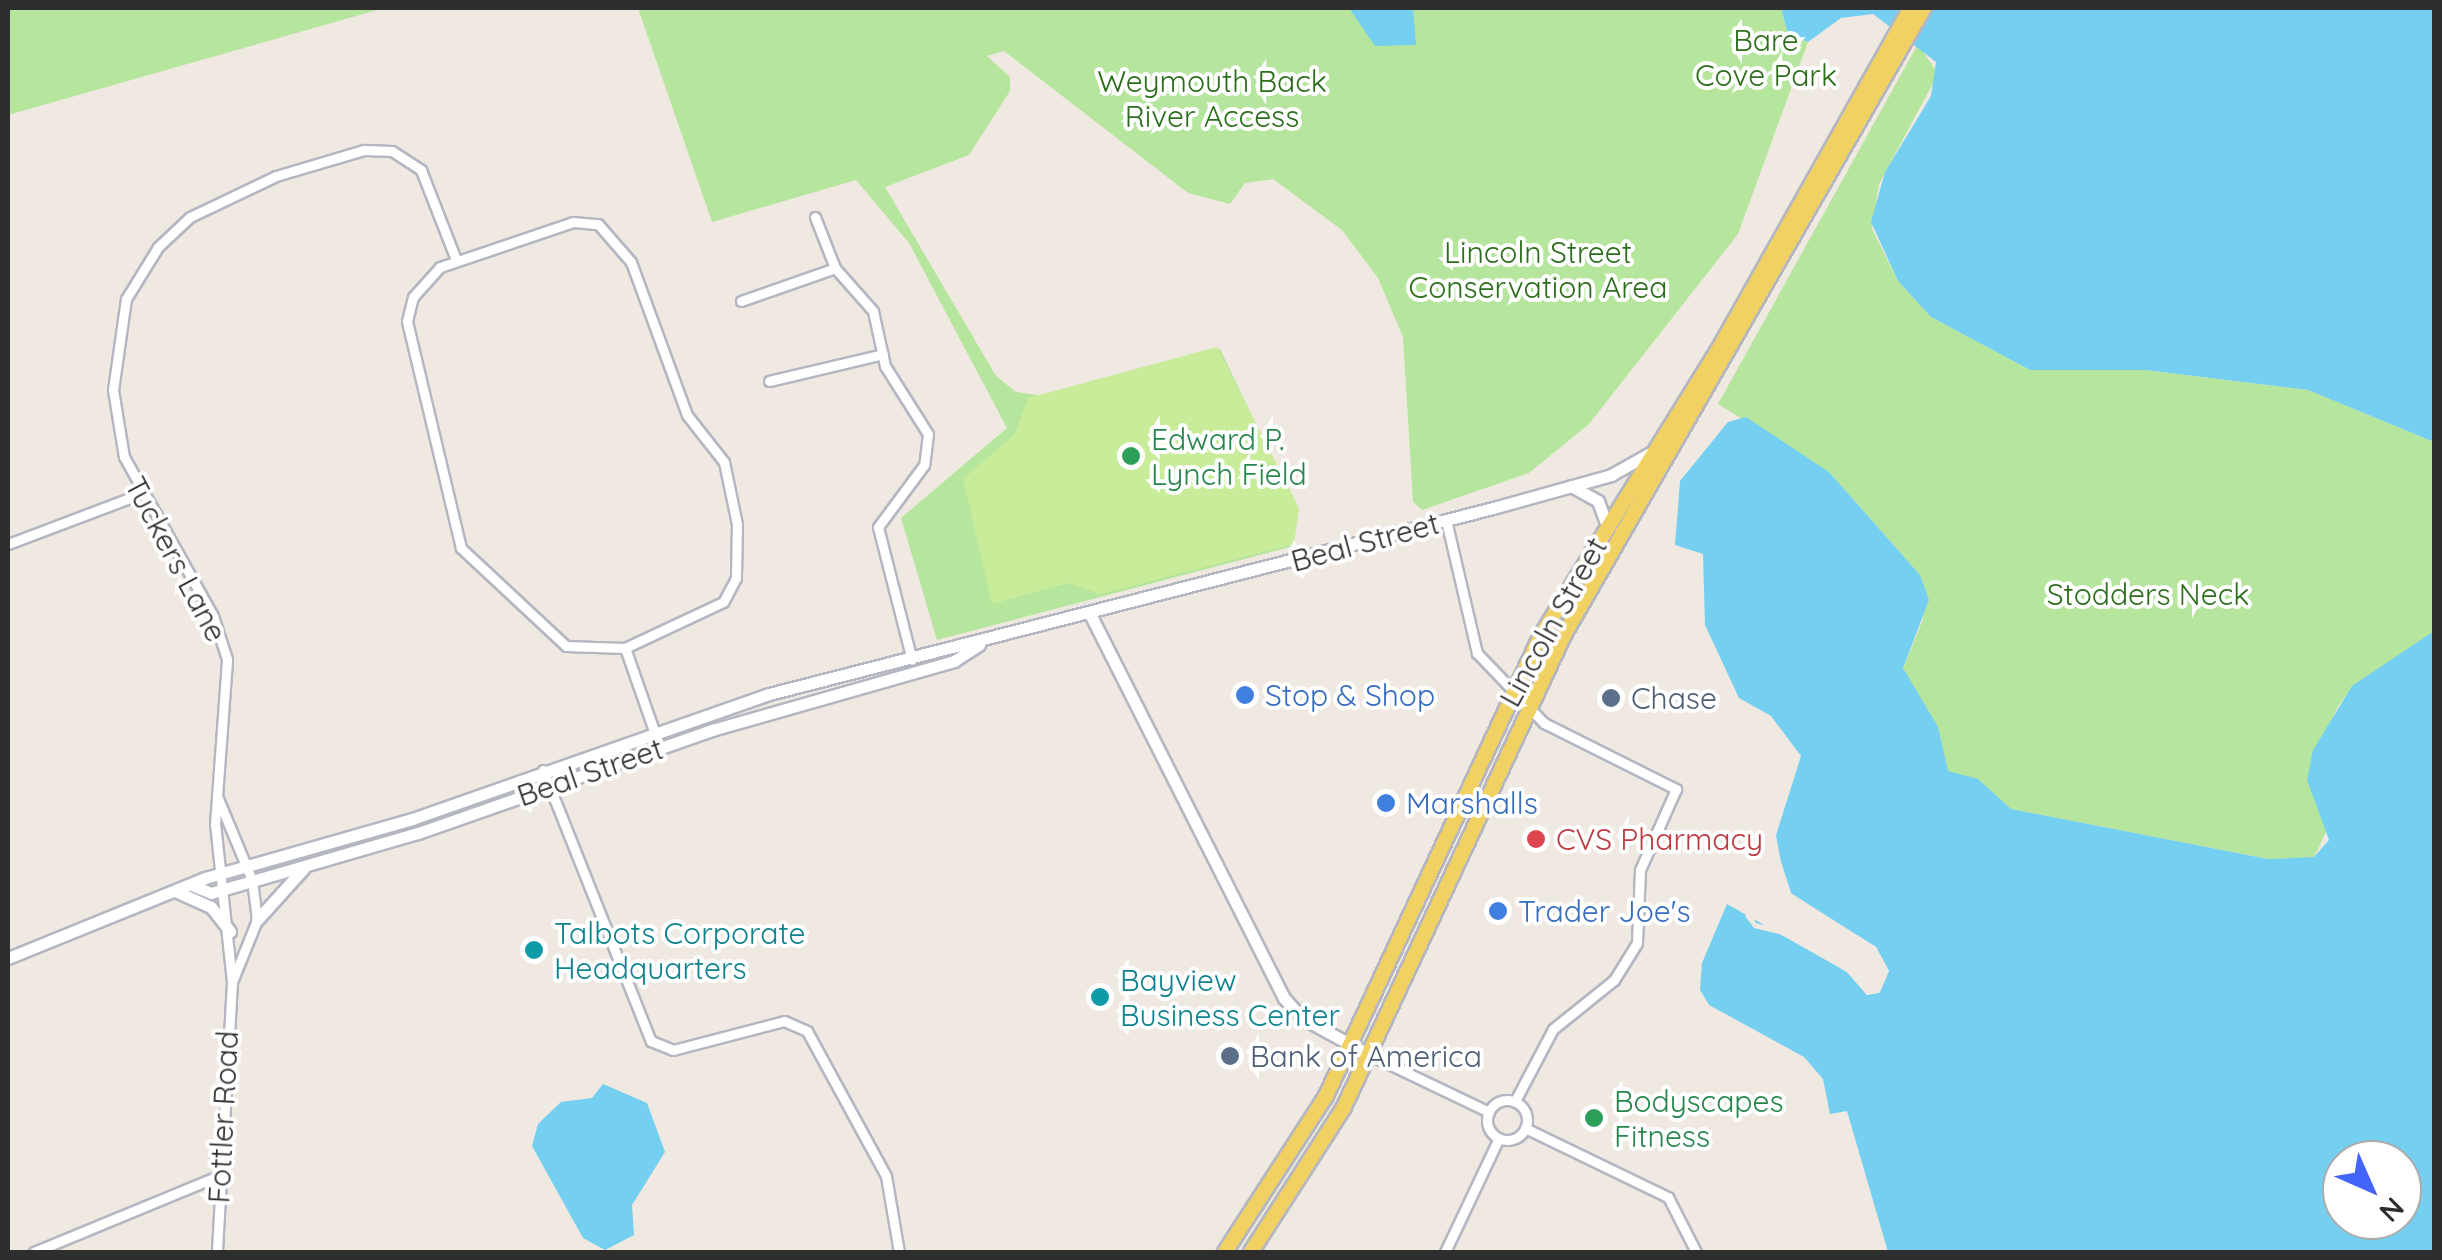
<!DOCTYPE html>
<html>
<head>
<meta charset="utf-8">
<style>
	body { margin:0 }
	#map { position:relative; width:2442px; height:1260px; overflow:hidden; background:#efe9e1; font-family:Quicksand,sans-serif }
	div>[style] { position:absolute }
	.green>* { inset:0; background:#b6e59e }
	.pitch>* { inset:0; background:#c9ec9a }
	.water>* { inset:0; background:#75cff0 }
	.pier>* { inset:0; background:#efe9e1 }
	.roads { filter:drop-shadow(2px 0 #b4b7c1) drop-shadow(-2px 0 #b4b7c1) drop-shadow(0 2px #b4b7c1) drop-shadow(0 -2px #b4b7c1) }
	.street>* { height:9px; margin:-4.5px; padding:0 4.5px; transform-origin:4.5px; border-radius:4.5px; background:#fff }
	.street>.ring { margin:-4.5px; padding:0; box-sizing:content-box; background:none; border:9px solid #fff; border-radius:50% }
	.secondary>* { height:11px; margin:-5.5px; padding:0 5.5px; transform-origin:5.5px; border-radius:5.5px; background:#fff }
	.primary>* { height:14px; margin:-7px; padding:0 7px; transform-origin:7px; border-radius:7px; background:#f2d163 }
	.dots>* { width:28px; height:28px; translate:-50% -50%; box-sizing:border-box; border:5px solid #fff; border-radius:50% }
	span { translate:-50% -50%; white-space:nowrap; text-align:center; line-height:1.15; -webkit-text-stroke:8px #fff; paint-order:stroke }
	.park-label { font-size:30px; color:#2c6e1b }
	.leisure-label { font-size:30px; color:#27864d }
	.left { translate:0 -50%; text-align:left }
	.street-label { font-size:30px; color:#2e2e2e }
	.shop-label { font-size:30px; color:#366cbe }
	.service-label { font-size:30px; color:#4e5e75 }
	.health-label { font-size:30px; color:#be3a42 }
	.culture-label { font-size:30px; color:#0d838f }
	.frame { position:absolute; inset:0; border:10px solid #2e2e2e; pointer-events:none }
	.north { position:absolute; left:2322px; top:1140px; width:100px; height:100px; box-sizing:border-box; background:#fff; border:2px solid #ababab; border-radius:50%; rotate:135deg; font-size:28px; font-weight:700; line-height:40px; text-align:center; color:#2e2e2e }
	.north::after { content:''; display:block; margin:auto; width:35px; height:45px; background:#4264fb; clip-path:polygon(50% 0,100% 100%,50% 72%,0 100%) }
</style>
</head>
<body>
<div id="map">
	<div class="green">
		<div style="clip-path:polygon(8px 8px,384px 8px,8px 115px)"></div>
		<div style="clip-path:polygon(638px 8px,1781px 8px,1788px 34px,1808px 42px,1738px 234px,1589px 424px,1529px 473px,1422px 510px,1413px 502px,1403px 337px,1378px 278px,1342px 230px,1273px 179px,1245px 183px,1230px 204px,1188px 193px,1004px 51px,987px 56px,1010px 77px,1010px 91px,969px 155px,885px 187px,996px 376px,1016px 392px,1044px 396px,1220px 349px,1296px 508px,1290px 547px,937px 640px,901px 518px,1007px 428px,909px 243px,856px 180px,712px 222px)"></div>
		<div style="clip-path:polygon(1918px 44px,1938px 74px,1879px 184px,1872px 229px,1898px 281px,1931px 317px,2030px 370px,2145px 370px,2308px 390px,2434px 442px,2434px 631px,2352px 687px,2337px 708px,2307px 780px,2328px 827px,2314px 858px,2268px 859px,2011px 809px,1948px 771px,1903px 668px,1923px 619px,1920px 575px,1829px 472px,1718px 404px)"></div>
	</div>
	<div class="pitch">
		<div style="clip-path:polygon(1217px 347px,1299px 508px,1294px 544px,1100px 594px,1068px 583px,992px 604px,963px 479px,1015px 434px,1028px 398px)"></div>
	</div>
	<div class="water">
		<div style="clip-path:polygon(1349px 8px,1413px 8px,1416px 45px,1375px 46px)"></div>
		<div style="clip-path:polygon(1781px 8px,2434px 8px,2434px 442px,2308px 390px,2145px 370px,2030px 370px,1931px 317px,1898px 281px,1871px 222px,1885px 172px,1931px 96px,1936px 62px,1873px 14px,1841px 18px,1808px 42px,1788px 34px)"></div>
		<div style="clip-path:polygon(evenodd,1746px 417px,1829px 472px,1920px 575px,1929px 600px,1903px 668px,1938px 727px,1948px 771px,1978px 779px,2011px 809px,2268px 859px,2314px 857px,2329px 840px,2307px 780px,2313px 750px,2352px 686px,2434px 631px,2434px 1252px,1888px 1252px,1847px 1111px,1830px 1114px,1823px 1079px,1804px 1057px,1709px 1005px,1700px 990px,1702px 963px,1727px 904px,1847px 972px,1867px 995px,1880px 992px,1889px 971px,1876px 947px,1786px 890px,1776px 835px,1801px 756px,1771px 716px,1739px 698px,1705px 625px,1703px 554px,1675px 545px,1680px 481px,1728px 422px,1746px 417px,2342px 1160px,2402px 1160px,2402px 1220px,2342px 1220px,2342px 1160px)"></div>
		<div style="clip-path:polygon(603px 1084px,647px 1103px,665px 1152px,632px 1205px,634px 1235px,605px 1250px,583px 1238px,532px 1146px,538px 1124px,561px 1102px,592px 1098px)"></div>
	</div>
	<div class="pier">
		<div style="clip-path:polygon(1776px 846px,1792px 896px,1876px 947px,1889px 971px,1879px 993px,1867px 995px,1847px 972px,1792px 937px,1754px 928px,1745px 916px,1749px 909px,1756px 923px,1795px 933px,1850px 968px,1869px 990px,1882px 982px,1872px 951px,1783px 893px)"></div>
	</div>
	<div class="roads">
		<div class="street">
			<div style="left:815px;top:217px;width:55px;rotate:68.6deg"></div>
			<div style="left:835px;top:268px;width:57px;rotate:48.5deg"></div>
			<div style="left:873px;top:311px;width:56px;rotate:77.7deg"></div>
			<div style="left:885px;top:366px;width:80px;rotate:57.7deg"></div>
			<div style="left:928px;top:434px;width:31px;rotate:97deg"></div>
			<div style="left:924px;top:465px;width:77px;rotate:126.6deg"></div>
			<div style="left:878px;top:527px;width:137px;rotate:75.7deg"></div>
			<div style="left:573px;top:222px;width:25px;rotate:5deg"></div>
			<div style="left:598px;top:224px;width:50px;rotate:49deg"></div>
			<div style="left:631px;top:262px;width:163px;rotate:69.9deg"></div>
			<div style="left:687px;top:415px;width:60px;rotate:51.8deg"></div>
			<div style="left:724px;top:462px;width:63px;rotate:78.2deg"></div>
			<div style="left:737px;top:524px;width:54px;rotate:91.1deg"></div>
			<div style="left:736px;top:578px;width:27px;rotate:118deg"></div>
			<div style="left:723px;top:602px;width:108px;rotate:154.9deg"></div>
			<div style="left:625px;top:648px;width:59px;rotate:-178.1deg"></div>
			<div style="left:566px;top:646px;width:144px;rotate:-137deg"></div>
			<div style="left:461px;top:548px;width:233px;rotate:-103.4deg"></div>
			<div style="left:407px;top:321px;width:25px;rotate:-76deg"></div>
			<div style="left:413px;top:297px;width:40px;rotate:-48deg"></div>
			<div style="left:440px;top:267px;width:140px;rotate:-18.7deg"></div>
			<div style="left:741px;top:301px;width:100px;rotate:-19.3deg"></div>
			<div style="left:769px;top:381px;width:117px;rotate:-13.3deg"></div>
			<div style="left:1446px;top:520px;width:137px;rotate:76.9deg"></div>
			<div style="left:1477px;top:653px;width:97px;rotate:46.3deg"></div>
			<div style="left:1544px;top:723px;width:148px;rotate:26.6deg"></div>
			<div style="left:1676px;top:789px;width:89px;rotate:114deg"></div>
			<div style="left:1640px;top:870px;width:73px;rotate:92.4deg"></div>
			<div style="left:1637px;top:943px;width:44px;rotate:121.9deg"></div>
			<div style="left:1614px;top:980px;width:78px;rotate:141.2deg"></div>
			<div style="left:1553px;top:1029px;width:81px;rotate:117.8deg"></div>
			<div style="left:8px;top:544px;width:139px;rotate:-20.7deg"></div>
			<div style="left:625px;top:648px;width:106px;rotate:70.7deg"></div>
			<div style="left:543px;top:770px;width:292px;rotate:68.3deg"></div>
			<div style="left:651px;top:1041px;width:24px;rotate:22deg"></div>
			<div style="left:673px;top:1050px;width:115px;rotate:-14.6deg"></div>
			<div style="left:784px;top:1021px;width:25px;rotate:23deg"></div>
			<div style="left:807px;top:1031px;width:165px;rotate:61.4deg"></div>
			<div style="left:886px;top:1176px;width:77px;rotate:80.3deg"></div>
			<div style="left:217px;top:796px;width:91px;rotate:67.4deg"></div>
			<div style="left:252px;top:880px;width:40px;rotate:82.9deg"></div>
			<div style="left:257px;top:920px;width:67px;rotate:112deg"></div>
			<div style="left:232px;top:982px;width:270px;rotate:93.2deg"></div>
			<div style="left:232px;top:982px;width:159px;rotate:-96.1deg"></div>
			<div style="left:215px;top:824px;width:165px;rotate:-85.8deg"></div>
			<div style="left:227px;top:659px;width:45px;rotate:-108deg"></div>
			<div style="left:213px;top:616px;width:182px;rotate:-119.2deg"></div>
			<div style="left:124px;top:457px;width:68px;rotate:-99.3deg"></div>
			<div style="left:113px;top:390px;width:92px;rotate:-81.9deg"></div>
			<div style="left:126px;top:299px;width:61px;rotate:-58.4deg"></div>
			<div style="left:158px;top:247px;width:44px;rotate:-43.2deg"></div>
			<div style="left:190px;top:217px;width:95px;rotate:-25.5deg"></div>
			<div style="left:276px;top:176px;width:92px;rotate:-16.5deg"></div>
			<div style="left:364px;top:150px;width:28px;rotate:2deg"></div>
			<div style="left:392px;top:151px;width:35px;rotate:33deg"></div>
			<div style="left:421px;top:170px;width:97px;rotate:68.7deg"></div>
			<div style="left:1370px;top:1055px;width:132px;rotate:25.6deg"></div>
			<div class="ring" style="left:1487px;top:1100px;width:31px;height:31px"></div>
			<div style="left:1525px;top:1128px;width:159px;rotate:25.8deg"></div>
			<div style="left:1668px;top:1197px;width:62px;rotate:63deg"></div>
			<div style="left:34px;top:1252px;width:197px;rotate:-22.4deg"></div>
			<div style="left:1445px;top:1252px;width:126px;rotate:-64.7deg"></div>
		</div>
		<div class="secondary">
			<div style="left:1571px;top:486px;width:31px;rotate:29deg"></div>
			<div style="left:1598px;top:501px;width:27px;rotate:70deg"></div>
			<div style="left:1090px;top:614px;width:430px;rotate:63.2deg"></div>
			<div style="left:1284px;top:998px;width:27px;rotate:48deg"></div>
			<div style="left:1302px;top:1018px;width:77px;rotate:28.6deg"></div>
			<div style="left:194px;top:886px;width:18px;rotate:22deg"></div>
			<div style="left:211px;top:893px;width:216px;rotate:-16.2deg"></div>
			<div style="left:418px;top:833px;width:312px;rotate:-19.3deg"></div>
			<div style="left:712px;top:730px;width:252px;rotate:-15.9deg"></div>
			<div style="left:954px;top:661px;width:30px;rotate:-33deg"></div>
			<div style="left:175px;top:891px;width:39px;rotate:24deg"></div>
			<div style="left:211px;top:907px;width:31px;rotate:52deg"></div>
			<div style="left:257px;top:920px;width:70px;rotate:-47.9deg"></div>
			<div style="left:8px;top:958px;width:213px;rotate:-22.1deg"></div>
			<div style="left:205px;top:878px;width:215px;rotate:-15.9deg"></div>
			<div style="left:412px;top:819px;width:378px;rotate:-19.3deg"></div>
			<div style="left:769px;top:694px;width:748px;rotate:-14.41deg"></div>
			<div style="left:1493px;top:508px;width:123px;rotate:-15.6deg"></div>
			<div style="left:1611px;top:475px;width:47px;rotate:-29.3deg"></div>
		</div>
		<div class="primary">
			<div style="left:1225px;top:1252px;width:186px;rotate:-57.1deg"></div>
			<div style="left:1326px;top:1096px;width:506px;rotate:-65deg"></div>
			<div style="left:1540px;top:637px;width:346px;rotate:-58.2deg"></div>
			<div style="left:1722px;top:343px;width:385px;rotate:-60.6deg"></div>
			<div style="left:1251px;top:1252px;width:172px;rotate:-57.3deg"></div>
			<div style="left:1344px;top:1107px;width:521px;rotate:-65.01deg"></div>
			<div style="left:1564px;top:635px;width:723px;rotate:-60.14deg"></div>
		</div>
	</div>
	<div class="dots">
		<div style="left:1131px;top:456px;background:#2e9e5b"></div>
		<div style="left:1245px;top:695px;background:#3f7fe0"></div>
		<div style="left:1611px;top:698px;background:#5c6f8a"></div>
		<div style="left:1386px;top:803px;background:#3f7fe0"></div>
		<div style="left:1536px;top:839px;background:#e0444e"></div>
		<div style="left:1498px;top:911px;background:#3f7fe0"></div>
		<div style="left:534px;top:950px;background:#0f9aa8"></div>
		<div style="left:1100px;top:997px;background:#0f9aa8"></div>
		<div style="left:1230px;top:1056px;background:#5c6f8a"></div>
		<div style="left:1594px;top:1118px;background:#2e9e5b"></div>
	</div>
	<div class="park-label">
		<span style="left:1766px;top:57px">Bare<br>Cove Park</span>
		<span style="left:1212px;top:98px">Weymouth Back<br>River Access</span>
		<span style="left:1538px;top:269px">Lincoln Street<br>Conservation Area</span>
		<span style="left:2148px;top:594px">Stodders Neck</span>
	</div>
	<div class="leisure-label">
		<span class="left" style="left:1151px;top:456px">Edward P.<br>Lynch Field</span>
		<span class="left" style="left:1614px;top:1118px">Bodyscapes<br>Fitness</span>
	</div>
	<div class="street-label">
		<span style="left:1365px;top:542px;rotate:-15deg">Beal Street</span>
		<span style="left:176px;top:559px;rotate:62deg">Tuckers Lane</span>
		<span style="left:1553px;top:622px;rotate:-61deg">Lincoln Street</span>
		<span style="left:590px;top:772px;rotate:-19deg">Beal Street</span>
		<span style="left:223px;top:1117px;rotate:-87deg">Fottler Road</span>
	</div>
	<div class="shop-label">
		<span class="left" style="left:1265px;top:695px">Stop &amp; Shop</span>
		<span class="left" style="left:1406px;top:803px">Marshalls</span>
		<span class="left" style="left:1518px;top:911px">Trader Joe's</span>
	</div>
	<div class="service-label">
		<span class="left" style="left:1631px;top:698px">Chase</span>
		<span class="left" style="left:1250px;top:1056px">Bank of America</span>
	</div>
	<div class="health-label">
		<span class="left" style="left:1556px;top:839px">CVS Pharmacy</span>
	</div>
	<div class="culture-label">
		<span class="left" style="left:554px;top:950px">Talbots Corporate<br>Headquarters</span>
		<span class="left" style="left:1120px;top:997px">Bayview<br>Business Center</span>
	</div>
	<div class="frame"></div>
	<div class="north">N</div>
</div>
</body>
</html>
